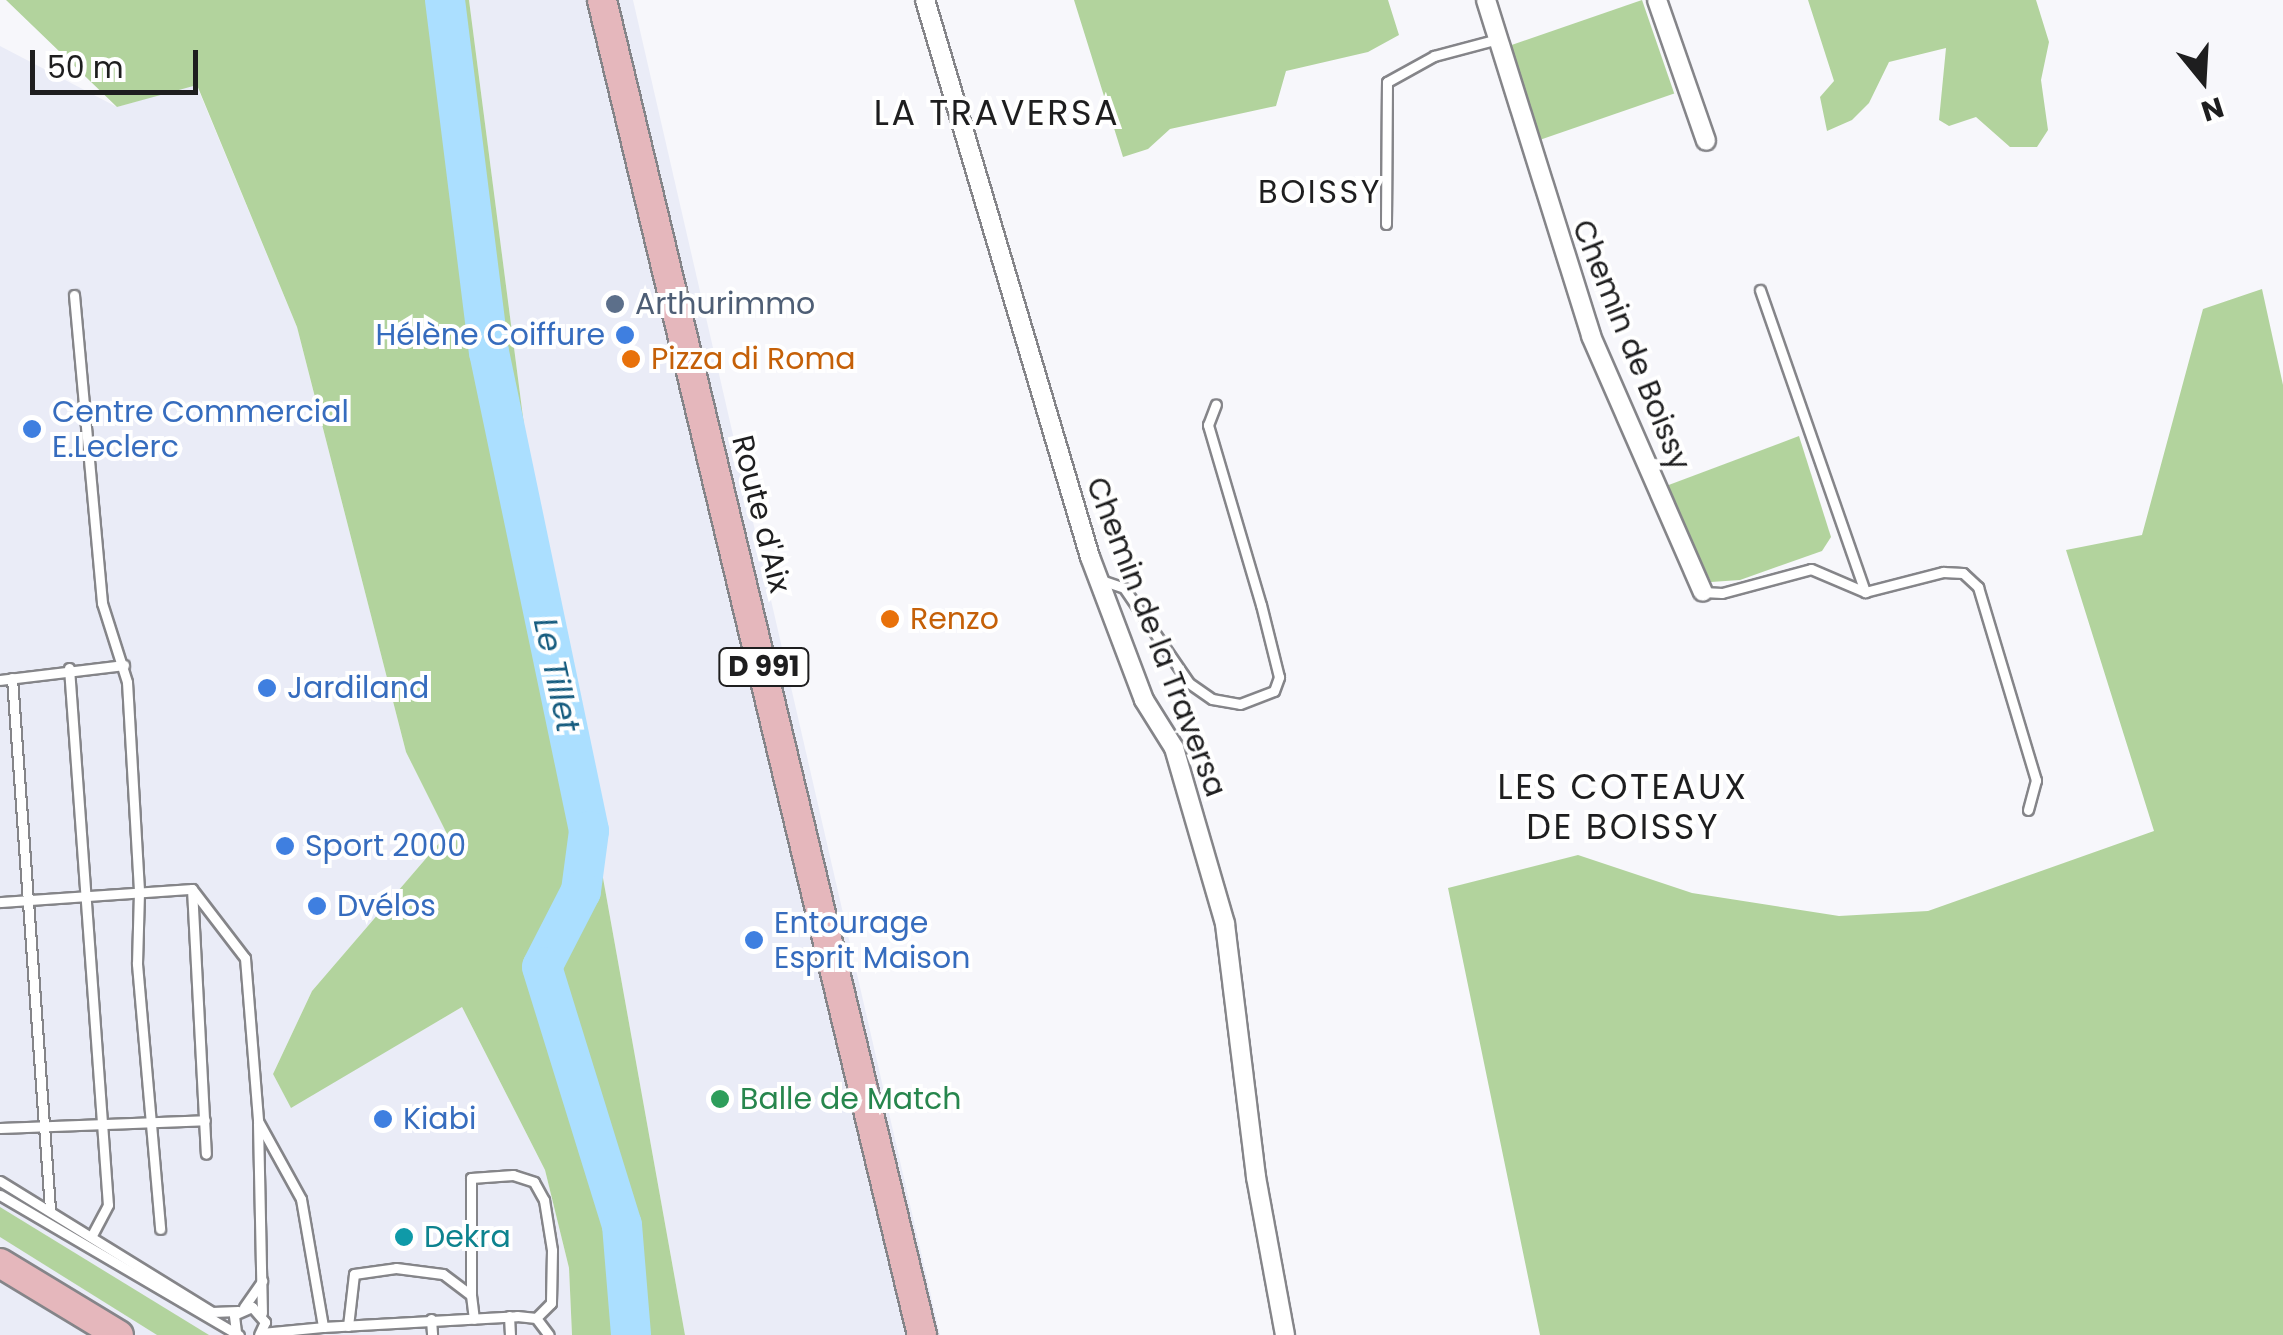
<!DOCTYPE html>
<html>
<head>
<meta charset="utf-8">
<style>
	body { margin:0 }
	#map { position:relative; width:2283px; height:1335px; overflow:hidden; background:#f7f7fb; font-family:Poppins,sans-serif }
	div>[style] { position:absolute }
	.built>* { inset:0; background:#eaecf7 }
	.green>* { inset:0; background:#b2d39d; transform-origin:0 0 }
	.river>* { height:40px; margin:-20px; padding:0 20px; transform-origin:20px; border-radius:20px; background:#abdfff }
	.roads { filter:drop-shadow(2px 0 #858589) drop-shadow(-2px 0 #858589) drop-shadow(0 2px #858589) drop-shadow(0 -2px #858589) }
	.service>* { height:9px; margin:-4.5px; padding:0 4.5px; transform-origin:4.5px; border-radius:4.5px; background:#fff }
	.minor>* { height:18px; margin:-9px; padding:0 9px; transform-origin:9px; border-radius:9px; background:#fff }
	.primary>* { height:28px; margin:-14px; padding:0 14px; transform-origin:14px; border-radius:14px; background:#e5b7bc }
	.dots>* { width:28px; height:28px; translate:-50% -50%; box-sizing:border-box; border:5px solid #fff; border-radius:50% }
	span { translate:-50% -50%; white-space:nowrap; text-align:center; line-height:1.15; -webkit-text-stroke:8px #fff; paint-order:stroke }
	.shield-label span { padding:2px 8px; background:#fff; border:2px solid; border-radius:8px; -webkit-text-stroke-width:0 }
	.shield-label { font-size:28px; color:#1e1e1f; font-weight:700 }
	.service-label { font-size:30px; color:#4e5e75 }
	.left { translate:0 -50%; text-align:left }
	.shop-label { font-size:30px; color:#366cbe }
	.right { translate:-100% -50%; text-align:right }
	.street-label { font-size:30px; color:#1e1e1f }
	.food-label { font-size:30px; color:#c56008 }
	.leisure-label { font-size:30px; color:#27864d }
	.culture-label { font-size:30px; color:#0d838f }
	.neighbourhood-label { font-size:32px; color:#1e1e1f; letter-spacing:2.5px }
	.water-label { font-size:32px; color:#165c7f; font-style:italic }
	.quarter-label { font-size:35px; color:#1e1e1f; letter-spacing:2.5px }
	.north { position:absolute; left:2153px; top:30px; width:100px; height:100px; -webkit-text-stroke:8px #fff; paint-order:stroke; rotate:162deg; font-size:28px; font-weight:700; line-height:40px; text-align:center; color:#1e1e1f }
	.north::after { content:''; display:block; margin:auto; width:35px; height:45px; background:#1e1e1f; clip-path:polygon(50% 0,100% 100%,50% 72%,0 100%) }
	.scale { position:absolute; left:30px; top:50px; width:168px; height:45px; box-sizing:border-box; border:5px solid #1e1e1f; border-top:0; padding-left:12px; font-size:30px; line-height:35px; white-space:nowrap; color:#1e1e1f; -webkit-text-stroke:8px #fff; paint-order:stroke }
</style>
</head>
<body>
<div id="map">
	<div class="built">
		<div style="clip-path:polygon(469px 0,633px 0,940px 1335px,685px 1335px,530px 471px)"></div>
		<div style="clip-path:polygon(0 46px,117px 107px,196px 84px,297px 327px,406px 752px,447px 834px,312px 991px,273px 1074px,291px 1107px,462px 1007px,545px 1170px,569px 1268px,572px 1335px,0 1335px)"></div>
	</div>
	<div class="green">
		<div style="clip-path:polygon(6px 0,469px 0,530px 471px,685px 1335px,572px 1335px,569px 1268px,545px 1170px,462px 1007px,291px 1108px,273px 1074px,312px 991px,447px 834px,406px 752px,297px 327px,197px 85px,117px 107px)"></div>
		<div style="clip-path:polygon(1074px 0,1388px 0,1399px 35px,1368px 52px,1286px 71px,1276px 106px,1170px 129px,1148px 149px,1123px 157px)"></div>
		<div style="left:1642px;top:0;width:99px;height:144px;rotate:71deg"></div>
		<div style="clip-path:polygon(1808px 0,2036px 0,2049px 42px,2041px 80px,2048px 130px,2037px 147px,2010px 147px,1976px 117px,1949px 126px,1939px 120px,1946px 48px,1889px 62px,1869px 103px,1852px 120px,1827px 131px,1820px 97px,1834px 81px)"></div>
		<div style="clip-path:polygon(2262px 289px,2283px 385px,2283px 1335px,1540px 1335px,1448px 888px,1578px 855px,1692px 893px,1839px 916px,1928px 911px,2154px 831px,2066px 550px,2142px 535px,2203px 309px)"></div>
		<div style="clip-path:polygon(1799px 436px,1831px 537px,1822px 551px,1740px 580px,1711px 582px,1666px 486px)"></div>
		<div style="clip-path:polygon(0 1207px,209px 1335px,157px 1335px,0 1237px)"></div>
	</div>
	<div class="river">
		<div style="left:445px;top:0;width:355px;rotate:82.9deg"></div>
		<div style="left:489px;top:352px;width:489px;rotate:78.2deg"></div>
		<div style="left:589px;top:831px;width:61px;rotate:97.6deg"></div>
		<div style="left:581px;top:891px;width:85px;rotate:117.2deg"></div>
		<div style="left:542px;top:967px;width:270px;rotate:72.8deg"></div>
		<div style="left:622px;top:1225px;width:110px;rotate:85.3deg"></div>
	</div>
	<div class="roads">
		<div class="service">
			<div style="left:1386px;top:224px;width:142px;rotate:-89.6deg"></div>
			<div style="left:1387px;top:82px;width:54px;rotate:-29deg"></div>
			<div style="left:1434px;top:56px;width:66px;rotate:-14.9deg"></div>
			<div style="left:1760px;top:290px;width:320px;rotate:70.8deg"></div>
			<div style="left:74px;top:295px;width:309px;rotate:84.8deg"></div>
			<div style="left:102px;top:603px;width:83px;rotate:72.4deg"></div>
			<div style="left:127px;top:682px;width:210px;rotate:86.7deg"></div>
			<div style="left:139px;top:892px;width:72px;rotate:91.6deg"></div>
			<div style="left:137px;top:964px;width:266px;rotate:85deg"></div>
			<div style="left:1101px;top:580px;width:24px;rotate:19deg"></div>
			<div style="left:1124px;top:588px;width:115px;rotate:55.6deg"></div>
			<div style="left:1189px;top:683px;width:28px;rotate:35deg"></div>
			<div style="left:1212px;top:699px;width:28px;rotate:10deg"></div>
			<div style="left:1240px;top:704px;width:36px;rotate:-21deg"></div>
			<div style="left:1274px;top:691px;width:15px;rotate:-70deg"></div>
			<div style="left:1279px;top:677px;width:74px;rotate:-104deg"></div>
			<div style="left:1261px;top:605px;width:188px;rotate:-106.4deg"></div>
			<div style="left:1208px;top:425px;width:22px;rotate:-69deg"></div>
			<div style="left:1703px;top:592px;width:19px;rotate:3deg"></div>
			<div style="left:1722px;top:593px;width:92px;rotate:-15.1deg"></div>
			<div style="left:1811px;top:569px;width:59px;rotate:23.1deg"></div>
			<div style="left:1865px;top:592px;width:81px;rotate:-14.4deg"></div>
			<div style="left:1943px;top:572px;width:20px;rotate:3deg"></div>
			<div style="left:1963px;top:573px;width:21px;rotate:43deg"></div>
			<div style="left:1978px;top:587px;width:202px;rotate:73.3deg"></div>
			<div style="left:2036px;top:780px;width:31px;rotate:105deg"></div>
			<div style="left:69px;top:668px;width:538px;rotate:85.85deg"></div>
			<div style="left:108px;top:1205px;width:34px;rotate:118deg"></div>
			<div style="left:12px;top:678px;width:533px;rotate:85.91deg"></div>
			<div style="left:0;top:680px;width:125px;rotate:-6.9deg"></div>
			<div style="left:192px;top:889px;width:87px;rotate:52.5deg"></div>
			<div style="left:245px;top:958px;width:164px;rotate:85.4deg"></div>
			<div style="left:258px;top:1121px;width:89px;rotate:61.1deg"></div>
			<div style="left:301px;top:1199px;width:130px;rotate:80.2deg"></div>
			<div style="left:323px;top:1327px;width:194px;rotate:-3.2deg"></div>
			<div style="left:517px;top:1316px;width:19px;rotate:6deg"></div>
			<div style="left:536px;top:1318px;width:21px;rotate:53deg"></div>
			<div style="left:192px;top:889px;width:265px;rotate:87deg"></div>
			<div style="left:0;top:902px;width:192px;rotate:-3.9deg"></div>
			<div style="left:258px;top:1124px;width:189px;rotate:88.8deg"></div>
			<div style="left:0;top:1128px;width:205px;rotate:-2.2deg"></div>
			<div style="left:0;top:1181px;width:249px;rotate:31.7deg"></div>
			<div style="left:212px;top:1312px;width:26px;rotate:-2deg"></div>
			<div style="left:0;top:1195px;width:277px;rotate:30.4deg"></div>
			<div style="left:471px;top:1295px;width:117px;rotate:-90deg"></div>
			<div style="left:471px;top:1178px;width:42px;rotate:-4.1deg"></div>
			<div style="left:513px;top:1175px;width:22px;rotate:18deg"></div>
			<div style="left:534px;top:1182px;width:21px;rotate:61deg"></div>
			<div style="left:544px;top:1200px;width:51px;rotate:80.9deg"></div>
			<div style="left:552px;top:1250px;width:53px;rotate:91.1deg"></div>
			<div style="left:551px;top:1303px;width:21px;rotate:135deg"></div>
			<div style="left:244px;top:1307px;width:32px;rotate:-55deg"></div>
			<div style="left:509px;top:1316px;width:19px;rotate:87deg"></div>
			<div style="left:431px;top:1319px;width:16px;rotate:86deg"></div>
			<div style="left:348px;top:1326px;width:52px;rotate:-83.4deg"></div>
			<div style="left:354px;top:1274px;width:42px;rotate:-8.1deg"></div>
			<div style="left:396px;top:1268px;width:47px;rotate:7.3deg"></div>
			<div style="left:443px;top:1274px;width:35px;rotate:37deg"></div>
			<div style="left:471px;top:1295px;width:24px;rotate:83deg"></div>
			<div style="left:236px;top:1332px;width:17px;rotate:-97deg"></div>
			<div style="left:234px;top:1315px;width:20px;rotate:-24deg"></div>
			<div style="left:252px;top:1307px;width:20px;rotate:49deg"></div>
			<div style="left:265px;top:1322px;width:14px;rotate:115deg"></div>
			<div style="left:261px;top:1333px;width:62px;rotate:-5.5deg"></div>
		</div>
		<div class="minor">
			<div style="left:925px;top:0;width:581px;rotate:73.5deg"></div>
			<div style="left:1090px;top:557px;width:153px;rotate:69.3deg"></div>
			<div style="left:1144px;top:700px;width:57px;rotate:58deg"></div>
			<div style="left:1174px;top:748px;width:183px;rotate:73.8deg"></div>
			<div style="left:1225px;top:924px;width:255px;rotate:83deg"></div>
			<div style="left:1256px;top:1177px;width:161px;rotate:79.6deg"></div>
			<div style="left:1486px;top:0;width:352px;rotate:72.6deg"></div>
			<div style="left:1591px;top:336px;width:279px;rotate:66.4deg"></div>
			<div style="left:1657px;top:0;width:149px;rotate:70.8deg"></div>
		</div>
		<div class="primary">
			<div style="left:602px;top:0;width:1373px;rotate:76.52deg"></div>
			<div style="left:0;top:1263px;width:139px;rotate:31.2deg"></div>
		</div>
	</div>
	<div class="dots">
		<div style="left:615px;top:304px;background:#5c6f8a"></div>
		<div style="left:625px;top:335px;background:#3f7fe0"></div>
		<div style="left:631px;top:359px;background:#e8710a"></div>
		<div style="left:32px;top:429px;background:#3f7fe0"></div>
		<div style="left:890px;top:619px;background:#e8710a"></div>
		<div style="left:267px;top:688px;background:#3f7fe0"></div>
		<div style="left:285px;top:846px;background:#3f7fe0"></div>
		<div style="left:317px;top:906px;background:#3f7fe0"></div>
		<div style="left:754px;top:940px;background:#3f7fe0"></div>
		<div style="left:720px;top:1099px;background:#2e9e5b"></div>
		<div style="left:383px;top:1119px;background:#3f7fe0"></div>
		<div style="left:404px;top:1237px;background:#0f9aa8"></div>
	</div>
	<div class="shield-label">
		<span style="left:764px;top:667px">D 991</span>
	</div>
	<div class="service-label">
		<span class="left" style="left:635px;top:304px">Arthurimmo</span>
	</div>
	<div class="shop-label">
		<span class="right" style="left:605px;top:335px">Hélène Coiffure</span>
		<span class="left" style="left:52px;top:429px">Centre Commercial<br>E.Leclerc</span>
		<span class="left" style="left:287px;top:688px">Jardiland</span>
		<span class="left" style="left:305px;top:846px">Sport 2000</span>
		<span class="left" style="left:337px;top:906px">Dvélos</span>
		<span class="left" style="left:774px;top:940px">Entourage<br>Esprit Maison</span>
		<span class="left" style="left:403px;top:1119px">Kiabi</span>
	</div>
	<div class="street-label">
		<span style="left:1631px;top:345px;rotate:68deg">Chemin de Boissy</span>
		<span style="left:761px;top:514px;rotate:76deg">Route d'Aix</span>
		<span style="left:1156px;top:637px;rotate:69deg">Chemin de la Traversa</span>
	</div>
	<div class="food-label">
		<span class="left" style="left:651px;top:359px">Pizza di Roma</span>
		<span class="left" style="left:910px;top:619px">Renzo</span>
	</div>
	<div class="leisure-label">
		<span class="left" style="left:740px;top:1099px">Balle de Match</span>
	</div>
	<div class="culture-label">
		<span class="left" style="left:424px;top:1237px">Dekra</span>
	</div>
	<div class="neighbourhood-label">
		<span style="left:1320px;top:192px">BOISSY</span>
	</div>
	<div class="water-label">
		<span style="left:556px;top:675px;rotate:78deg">Le Tillet</span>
	</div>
	<div class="quarter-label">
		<span style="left:997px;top:113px">LA TRAVERSA</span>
		<span style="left:1623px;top:807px">LES COTEAUX<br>DE BOISSY</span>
	</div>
	<div class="north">N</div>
	<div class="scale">50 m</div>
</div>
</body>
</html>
